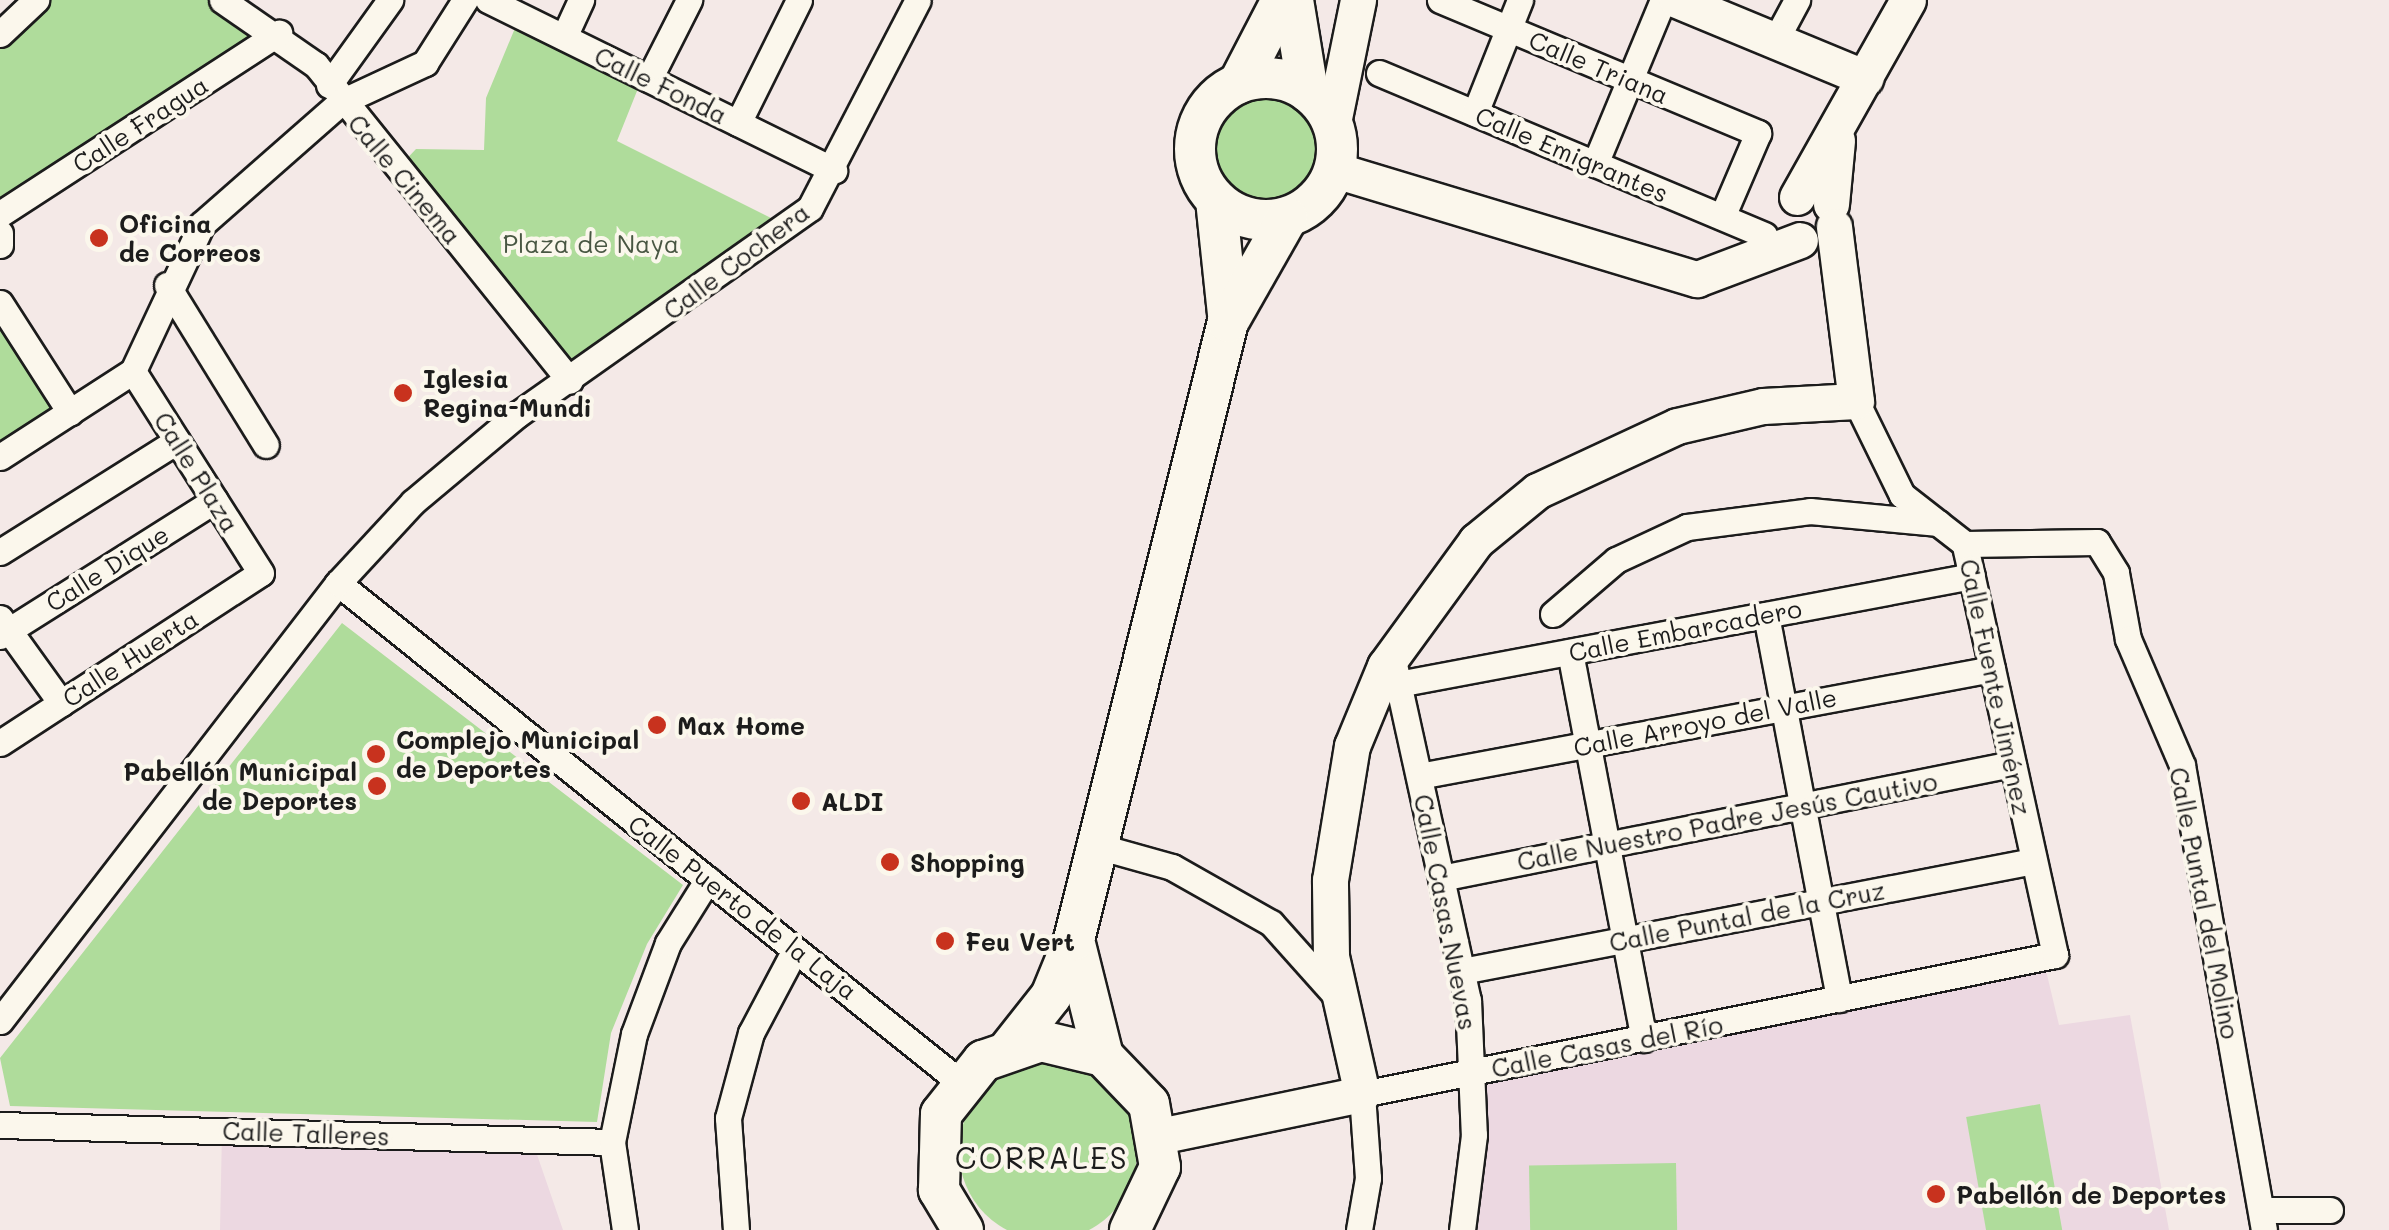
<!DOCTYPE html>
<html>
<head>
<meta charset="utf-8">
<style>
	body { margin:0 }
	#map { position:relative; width:2389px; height:1230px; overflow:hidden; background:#f4e9e7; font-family:Mali,sans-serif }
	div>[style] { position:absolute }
	.built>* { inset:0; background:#ecd8e1 }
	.green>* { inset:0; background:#afdc9b; transform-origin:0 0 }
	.round { border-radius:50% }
	.roads { filter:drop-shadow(2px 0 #1c1c1c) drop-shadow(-2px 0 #1c1c1c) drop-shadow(0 2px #1c1c1c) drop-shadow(0 -2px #1c1c1c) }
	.street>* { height:25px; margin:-12.5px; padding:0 12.5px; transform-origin:12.5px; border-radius:12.5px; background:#fbf7ec }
	.secondary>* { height:35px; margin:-17.5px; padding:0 17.5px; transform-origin:17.5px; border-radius:17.5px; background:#fbf7ec }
	.primary>* { height:40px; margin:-20px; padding:0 20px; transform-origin:20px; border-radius:20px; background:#fbf7ec }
	.primary>.ring { margin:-20px; padding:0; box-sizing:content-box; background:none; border:40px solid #fbf7ec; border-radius:50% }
	.dots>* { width:28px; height:28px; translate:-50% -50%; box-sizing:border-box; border:5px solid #fbf7ec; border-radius:50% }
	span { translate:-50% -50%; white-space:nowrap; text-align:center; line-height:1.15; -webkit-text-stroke:8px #fbf7ec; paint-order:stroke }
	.street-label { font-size:25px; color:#1c1c1c }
	.poi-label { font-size:25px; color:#1c1c1c; font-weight:700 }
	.left { translate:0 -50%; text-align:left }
	.right { translate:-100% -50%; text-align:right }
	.park-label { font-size:25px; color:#485642 }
	.quarter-label { font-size:30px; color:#1c1c1c; letter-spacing:2.5px }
</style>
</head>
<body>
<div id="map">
	<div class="built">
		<div style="clip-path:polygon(2043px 958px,2059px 1025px,2130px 1015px,2169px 1230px,1462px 1230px,1474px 1073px)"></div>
		<div style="clip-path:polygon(222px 1131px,532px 1140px,563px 1230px,220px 1230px)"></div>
	</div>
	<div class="green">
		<div style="clip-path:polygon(36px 0,222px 0,279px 33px,0 214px,0 34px)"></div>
		<div style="clip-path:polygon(520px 16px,643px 76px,617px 141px,787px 226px,570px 381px,398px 168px,416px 149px,484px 150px,486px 98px)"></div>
		<div class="round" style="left:1212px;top:95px;width:110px;height:110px"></div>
		<div style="clip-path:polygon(0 303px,70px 412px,0 457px)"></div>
		<div style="clip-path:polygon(342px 623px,683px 885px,647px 944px,611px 1033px,597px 1122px,10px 1106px,0 1058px)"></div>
		<div class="round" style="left:959px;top:1062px;width:178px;height:178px"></div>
		<div style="left:2040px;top:1104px;width:128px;height:75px;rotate:80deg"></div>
		<div style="left:1676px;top:1163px;width:67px;height:147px;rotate:89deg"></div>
	</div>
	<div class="roads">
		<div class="street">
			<div style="left:222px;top:0;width:114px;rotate:34.7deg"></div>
			<div style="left:316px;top:65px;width:405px;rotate:51.2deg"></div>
			<div style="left:488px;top:0;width:386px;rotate:26.2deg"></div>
			<div style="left:1440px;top:0;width:345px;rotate:22.7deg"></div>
			<div style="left:1758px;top:133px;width:91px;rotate:113.2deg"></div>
			<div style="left:0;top:34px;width:50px;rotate:-43.4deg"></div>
			<div style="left:564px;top:37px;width:41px;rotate:-65.3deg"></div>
			<div style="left:1775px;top:41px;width:47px;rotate:-61.8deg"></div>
			<div style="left:1379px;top:73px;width:418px;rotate:22.8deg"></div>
			<div style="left:649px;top:79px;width:89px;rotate:-63.1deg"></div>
			<div style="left:329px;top:85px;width:105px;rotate:-54.3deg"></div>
			<div style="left:1475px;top:113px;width:122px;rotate:-68.3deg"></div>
			<div style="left:738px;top:123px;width:137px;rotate:-63.6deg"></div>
			<div style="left:1595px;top:164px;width:178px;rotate:-67.5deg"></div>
			<div style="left:0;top:214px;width:333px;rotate:-33deg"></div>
			<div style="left:0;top:233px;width:12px;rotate:90deg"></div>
			<div style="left:167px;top:285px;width:188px;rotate:58.3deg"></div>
			<div style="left:0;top:303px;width:130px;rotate:57.3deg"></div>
			<div style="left:0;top:457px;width:158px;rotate:-32.9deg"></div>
			<div style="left:133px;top:371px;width:162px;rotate:-64.9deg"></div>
			<div style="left:202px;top:224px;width:185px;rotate:-41.3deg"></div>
			<div style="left:341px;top:102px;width:93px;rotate:-24.9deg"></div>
			<div style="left:425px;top:63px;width:75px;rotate:-57.6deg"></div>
			<div style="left:1965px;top:544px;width:132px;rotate:-0.9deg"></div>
			<div style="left:2097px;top:542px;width:36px;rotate:58deg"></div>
			<div style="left:2116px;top:573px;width:67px;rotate:79.7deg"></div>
			<div style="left:2128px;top:639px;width:137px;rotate:66.8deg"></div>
			<div style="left:2182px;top:765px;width:472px;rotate:80deg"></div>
			<div style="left:0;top:552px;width:209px;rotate:-32.1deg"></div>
			<div style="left:338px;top:583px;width:797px;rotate:38.74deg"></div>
			<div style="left:1553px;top:614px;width:83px;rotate:-40.6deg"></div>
			<div style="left:1616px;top:560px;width:78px;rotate:-24.9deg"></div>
			<div style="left:1687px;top:527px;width:124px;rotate:-7.4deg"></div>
			<div style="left:1810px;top:511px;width:129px;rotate:5.4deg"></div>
			<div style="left:1766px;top:615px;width:391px;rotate:79.2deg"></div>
			<div style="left:0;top:618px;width:105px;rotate:54.3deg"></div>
			<div style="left:0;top:636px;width:254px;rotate:-32.3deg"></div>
			<div style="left:1570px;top:652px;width:394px;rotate:79.2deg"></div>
			<div style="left:1395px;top:669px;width:339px;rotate:77.6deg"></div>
			<div style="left:1468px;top:1000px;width:135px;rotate:87.5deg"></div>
			<div style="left:1474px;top:1135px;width:96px;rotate:97.2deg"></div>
			<div style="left:1398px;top:684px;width:584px;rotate:-10.66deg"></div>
			<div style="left:0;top:743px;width:311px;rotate:-33.1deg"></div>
			<div style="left:261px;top:573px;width:239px;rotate:-122.4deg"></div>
			<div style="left:1419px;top:776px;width:583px;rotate:-10.58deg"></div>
			<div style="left:1097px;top:846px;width:78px;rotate:15.6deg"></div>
			<div style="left:1172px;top:867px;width:114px;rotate:29.5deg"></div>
			<div style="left:1271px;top:923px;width:101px;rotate:48.2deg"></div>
			<div style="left:1441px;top:878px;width:582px;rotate:-11.29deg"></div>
			<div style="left:1462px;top:971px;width:581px;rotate:-10.9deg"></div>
			<div style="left:0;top:1021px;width:553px;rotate:-52.34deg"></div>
			<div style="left:338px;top:583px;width:110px;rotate:-47.2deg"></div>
			<div style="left:413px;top:502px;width:137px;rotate:-40deg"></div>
			<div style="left:518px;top:414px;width:357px;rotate:-35.2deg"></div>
			<div style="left:810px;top:208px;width:234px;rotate:-62.6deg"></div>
			<div style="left:0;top:1125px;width:612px;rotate:1.59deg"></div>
			<div style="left:2261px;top:1210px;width:69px"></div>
			<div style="left:625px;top:1230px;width:89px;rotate:-98.4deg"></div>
			<div style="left:612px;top:1142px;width:110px;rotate:-78.5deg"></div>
			<div style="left:634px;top:1034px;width:97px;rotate:-69.5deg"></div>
			<div style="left:668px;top:943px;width:75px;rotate:-58deg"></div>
			<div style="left:736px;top:1230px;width:112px;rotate:-94.1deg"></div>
			<div style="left:728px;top:1118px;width:88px;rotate:-74.9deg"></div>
			<div style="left:751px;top:1033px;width:94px;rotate:-62.1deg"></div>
			<div style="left:1359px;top:1230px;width:53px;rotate:-80.2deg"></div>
			<div style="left:1368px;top:1178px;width:84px;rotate:-94.1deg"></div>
			<div style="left:1362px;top:1094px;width:707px;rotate:-11.34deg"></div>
			<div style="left:2055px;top:955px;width:421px;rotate:-102.4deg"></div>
			<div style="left:1965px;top:544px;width:80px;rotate:-142.1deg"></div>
			<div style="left:1902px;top:495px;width:105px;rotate:-116.1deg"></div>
		</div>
		<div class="secondary">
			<div style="left:1677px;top:0;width:204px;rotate:22.5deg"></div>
			<div style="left:1333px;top:123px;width:126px;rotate:-78.5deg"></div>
			<div style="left:1335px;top:170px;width:378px;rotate:16.8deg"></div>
			<div style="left:1697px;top:279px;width:110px;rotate:-20.7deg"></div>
			<div style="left:1797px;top:197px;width:226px;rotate:-60.6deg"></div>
			<div style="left:1831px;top:204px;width:64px;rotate:-84.6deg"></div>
			<div style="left:1159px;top:1136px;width:207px;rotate:-11.7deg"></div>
			<div style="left:1362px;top:1094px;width:141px;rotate:-102.7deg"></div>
			<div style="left:1331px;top:956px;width:76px;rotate:-90.8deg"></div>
			<div style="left:1330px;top:880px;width:136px;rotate:-80.7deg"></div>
			<div style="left:1352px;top:746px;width:87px;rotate:-67.6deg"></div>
			<div style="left:1385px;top:666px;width:155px;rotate:-53.9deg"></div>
			<div style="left:1476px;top:541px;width:79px;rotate:-39.3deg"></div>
			<div style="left:1537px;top:491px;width:154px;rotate:-24.9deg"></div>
			<div style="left:1677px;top:426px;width:88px;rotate:-13.1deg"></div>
			<div style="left:1763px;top:406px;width:93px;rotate:-3.1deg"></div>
			<div style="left:1856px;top:401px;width:176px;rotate:-97.2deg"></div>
		</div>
		<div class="primary">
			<div style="left:1293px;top:0;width:93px;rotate:80.7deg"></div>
			<div class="ring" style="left:1195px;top:78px;width:102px;height:102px"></div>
			<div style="left:1239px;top:83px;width:93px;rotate:-62.6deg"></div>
			<div style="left:1216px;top:200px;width:116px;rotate:84deg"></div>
			<div style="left:1074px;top:940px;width:120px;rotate:76deg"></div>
			<div style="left:1010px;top:1048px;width:66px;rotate:-51.7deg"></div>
			<div style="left:1051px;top:996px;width:61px;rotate:-67.7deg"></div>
			<div style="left:1074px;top:940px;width:637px;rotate:-76.01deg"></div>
			<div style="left:1228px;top:322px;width:120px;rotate:-60.4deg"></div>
			<div style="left:963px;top:1230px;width:47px;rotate:-121deg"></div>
			<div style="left:939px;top:1190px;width:76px;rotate:-88.5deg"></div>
			<div style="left:941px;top:1114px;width:68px;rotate:-51.6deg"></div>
			<div style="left:983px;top:1061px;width:61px;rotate:-19deg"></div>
			<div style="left:1041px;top:1041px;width:64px;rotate:13.6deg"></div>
			<div style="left:1103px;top:1056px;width:66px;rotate:46.2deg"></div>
			<div style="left:1149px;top:1104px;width:64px;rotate:80.1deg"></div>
			<div style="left:1160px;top:1167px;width:70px;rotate:115.5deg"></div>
		</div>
	</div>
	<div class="dots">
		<div style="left:99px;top:238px;background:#c8321e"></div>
		<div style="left:403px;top:393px;background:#c8321e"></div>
		<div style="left:657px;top:725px;background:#c8321e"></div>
		<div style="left:376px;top:754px;background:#c8321e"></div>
		<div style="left:377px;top:786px;background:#c8321e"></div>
		<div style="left:801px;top:801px;background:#c8321e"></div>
		<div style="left:890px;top:862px;background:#c8321e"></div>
		<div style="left:945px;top:941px;background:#c8321e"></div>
		<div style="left:1936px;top:1194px;background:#c8321e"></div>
	</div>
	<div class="street-label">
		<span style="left:1599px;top:67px;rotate:23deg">Calle Triana</span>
		<span style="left:661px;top:85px;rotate:26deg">Calle Fonda</span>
		<span style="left:140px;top:124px;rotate:-33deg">Calle Fragua</span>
		<span style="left:1572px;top:154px;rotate:23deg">Calle Emigrantes</span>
		<span style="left:405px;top:179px;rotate:50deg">Calle Cinema</span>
		<span style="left:736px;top:261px;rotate:-37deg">Calle Cochera</span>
		<span style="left:197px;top:472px;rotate:58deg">Calle Plaza</span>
		<span style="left:107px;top:568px;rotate:-32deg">Calle Dique</span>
		<span style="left:1685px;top:630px;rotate:-11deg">Calle Embarcadero</span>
		<span style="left:130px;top:658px;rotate:-33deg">Calle Huerta</span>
		<span style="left:1996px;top:687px;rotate:78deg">Calle Fuente Jiménez</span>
		<span style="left:1705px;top:722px;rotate:-11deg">Calle Arroyo del Valle</span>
		<span style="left:1727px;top:821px;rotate:-11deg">Calle Nuestro Padre Jesús Cautivo</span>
		<span style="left:2205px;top:903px;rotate:79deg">Calle Puntal del Molino</span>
		<span style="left:743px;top:907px;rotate:38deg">Calle Puerto de la Laja</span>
		<span style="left:1446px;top:912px;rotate:79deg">Calle Casas Nuevas</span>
		<span style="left:1747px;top:916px;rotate:-11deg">Calle Puntal de la Cruz</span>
		<span style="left:1607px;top:1046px;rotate:-11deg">Calle Casas del Río</span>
		<span style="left:306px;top:1133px;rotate:2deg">Calle Talleres</span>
	</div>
	<div class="poi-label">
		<span class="left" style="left:119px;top:238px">Oficina<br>de Correos</span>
		<span class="left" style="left:423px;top:393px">Iglesia<br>Regina-Mundi</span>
		<span class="left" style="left:677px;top:725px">Max Home</span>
		<span class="left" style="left:396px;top:754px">Complejo Municipal<br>de Deportes</span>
		<span class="right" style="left:357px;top:786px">Pabellón Municipal<br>de Deportes</span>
		<span class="left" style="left:821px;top:801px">ALDI</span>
		<span class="left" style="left:910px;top:862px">Shopping</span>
		<span class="left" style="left:965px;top:941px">Feu Vert</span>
		<span class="left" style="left:1956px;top:1194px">Pabellón de Deportes</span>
	</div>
	<div class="park-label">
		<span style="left:591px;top:243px">Plaza de Naya</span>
	</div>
	<div class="quarter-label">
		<span style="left:1042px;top:1157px">CORRALES</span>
	</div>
</div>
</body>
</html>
